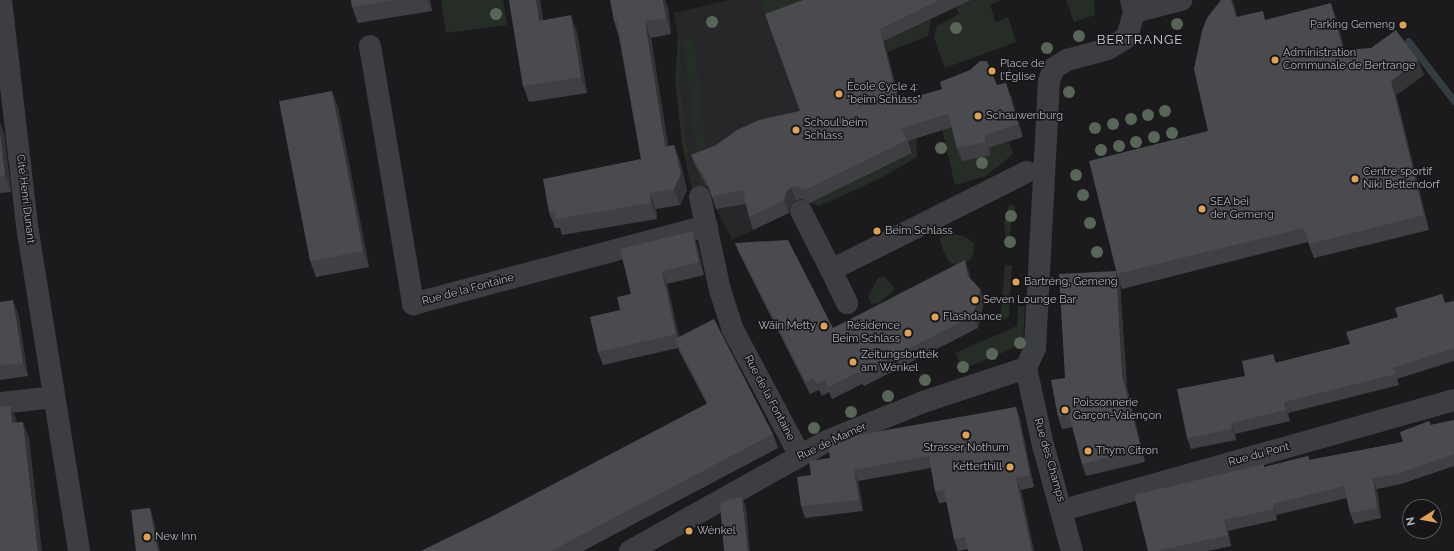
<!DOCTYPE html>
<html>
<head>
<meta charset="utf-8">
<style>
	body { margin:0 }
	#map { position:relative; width:1454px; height:551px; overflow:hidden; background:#1b1b1d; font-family:Raleway,sans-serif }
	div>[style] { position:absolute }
	.built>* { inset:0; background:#27272a }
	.green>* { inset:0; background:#252d26; transform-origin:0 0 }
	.stream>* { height:7px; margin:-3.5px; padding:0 3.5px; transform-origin:3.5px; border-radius:3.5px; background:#343d42 }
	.minor>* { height:22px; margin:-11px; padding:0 11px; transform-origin:11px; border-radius:11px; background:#3c3e42 }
	.trees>* { width:12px; height:12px; margin:-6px; border-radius:50%; background:#586658 }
	.wall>* { inset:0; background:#404044 }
	.shaded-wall>* { inset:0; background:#343437 }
	.building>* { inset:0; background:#4a4b4f; transform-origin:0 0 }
	.dots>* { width:11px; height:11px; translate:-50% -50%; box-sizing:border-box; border:2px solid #161618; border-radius:50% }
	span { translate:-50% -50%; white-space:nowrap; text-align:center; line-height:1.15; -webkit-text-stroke:3px #161618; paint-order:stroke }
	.poi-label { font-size:11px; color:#afb4bb }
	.right { translate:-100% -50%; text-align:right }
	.left { translate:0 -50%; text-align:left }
	.street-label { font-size:11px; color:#afb4bb }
	.quarter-label { font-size:13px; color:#d0d2d7; letter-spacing:1px }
	.north { position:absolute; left:1402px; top:499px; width:40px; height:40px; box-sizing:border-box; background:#161618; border:1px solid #535559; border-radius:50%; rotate:259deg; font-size:11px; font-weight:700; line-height:16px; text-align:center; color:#afb4bb }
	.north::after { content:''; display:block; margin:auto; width:14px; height:18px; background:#e0a251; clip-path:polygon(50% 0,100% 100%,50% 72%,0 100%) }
</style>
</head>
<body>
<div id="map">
	<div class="built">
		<div style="clip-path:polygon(729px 0,971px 0,885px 41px,912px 153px,732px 240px,714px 204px,711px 187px,692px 189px,682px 93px,680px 38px,678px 38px,674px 13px)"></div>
	</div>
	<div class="green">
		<div style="clip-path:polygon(441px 0,503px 0,507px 25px,446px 33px)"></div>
		<div style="clip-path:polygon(760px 0,844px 0,770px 27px)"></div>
		<div style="clip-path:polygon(971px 0,1001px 0,990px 5px,996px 22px,1008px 17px,1016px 42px,945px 68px,934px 38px,937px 26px,959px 14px,956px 7px)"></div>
		<div style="clip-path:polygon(1066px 0,1094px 0,1095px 15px,1074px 22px)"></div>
		<div style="clip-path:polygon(931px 19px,928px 36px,887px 52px,885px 41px)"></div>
		<div style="clip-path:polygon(678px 38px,680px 38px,682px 93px,692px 189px,682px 144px,675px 78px)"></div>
		<div style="left:694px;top:39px;width:147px;height:10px;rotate:84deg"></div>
		<div style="clip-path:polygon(901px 107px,916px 122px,917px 157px,879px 179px,819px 206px,810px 203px,912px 153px)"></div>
		<div style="clip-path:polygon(953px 127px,991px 155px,989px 148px,1009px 142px,1013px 154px,986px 176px,955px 185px,942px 130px)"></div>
		<div style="clip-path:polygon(1009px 205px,1015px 206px,1015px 220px,1011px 220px,1010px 236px,1013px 237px,1013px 247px,1007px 247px,1004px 222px)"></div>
		<div style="clip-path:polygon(943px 232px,964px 236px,974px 243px,974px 253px,969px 261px,960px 265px,950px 263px,944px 253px,940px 239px)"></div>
		<div style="clip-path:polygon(1005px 265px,1012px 265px,1009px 317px,1000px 321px)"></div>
		<div style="clip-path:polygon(883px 276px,894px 287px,893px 292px,879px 303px,871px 304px,868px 296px,878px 278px)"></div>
		<div style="clip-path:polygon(1018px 306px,1025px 306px,1023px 344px,963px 369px,955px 353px,1017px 326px)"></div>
	</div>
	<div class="stream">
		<div style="left:1408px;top:41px;width:76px;rotate:52.5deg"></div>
	</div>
	<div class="minor">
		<div style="left:1px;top:0;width:234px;rotate:83.4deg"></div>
		<div style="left:28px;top:232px;width:323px;rotate:80.9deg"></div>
		<div style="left:1134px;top:12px;width:49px;rotate:-14.3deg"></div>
		<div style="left:370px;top:46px;width:262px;rotate:80.5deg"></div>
		<div style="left:413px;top:304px;width:304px;rotate:-14.9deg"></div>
		<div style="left:700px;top:197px;width:95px;rotate:77.9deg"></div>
		<div style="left:720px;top:290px;width:40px;rotate:72deg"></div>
		<div style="left:732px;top:328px;width:145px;rotate:62deg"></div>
		<div style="left:801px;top:211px;width:66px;rotate:63deg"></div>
		<div style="left:831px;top:270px;width:219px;rotate:-26.6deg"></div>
		<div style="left:831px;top:270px;width:37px;rotate:64deg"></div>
		<div style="left:1026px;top:368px;width:79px;rotate:77.6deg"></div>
		<div style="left:1043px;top:445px;width:110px;rotate:74.7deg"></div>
		<div style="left:0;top:403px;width:54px;rotate:-6.3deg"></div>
		<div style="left:1063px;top:510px;width:406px;rotate:-15.7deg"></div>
		<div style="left:630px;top:551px;width:226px;rotate:-29.2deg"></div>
		<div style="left:827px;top:441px;width:104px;rotate:-22.1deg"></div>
		<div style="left:923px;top:402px;width:108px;rotate:-18.3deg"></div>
		<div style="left:1026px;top:368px;width:22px;rotate:-66deg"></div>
		<div style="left:1035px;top:348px;width:267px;rotate:-87deg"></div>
		<div style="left:1049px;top:81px;width:14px;rotate:-69deg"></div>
		<div style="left:1054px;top:68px;width:15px;rotate:-32deg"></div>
		<div style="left:1067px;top:60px;width:42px;rotate:-15deg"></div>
		<div style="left:1108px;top:49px;width:22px;rotate:-32deg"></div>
		<div style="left:1127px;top:37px;width:26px;rotate:-74deg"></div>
		<div style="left:1134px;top:12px;width:12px;rotate:-104deg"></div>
	</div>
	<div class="trees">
		<div style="left:496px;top:14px"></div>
		<div style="left:712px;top:22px"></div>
		<div style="left:1177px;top:24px"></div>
		<div style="left:956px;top:28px"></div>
		<div style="left:1079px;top:36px"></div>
		<div style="left:1047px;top:48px"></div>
		<div style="left:1069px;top:92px"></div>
		<div style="left:1165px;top:111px"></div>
		<div style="left:1148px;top:115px"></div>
		<div style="left:1131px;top:119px"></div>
		<div style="left:1113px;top:124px"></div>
		<div style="left:1095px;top:128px"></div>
		<div style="left:1172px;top:133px"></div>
		<div style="left:1154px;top:137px"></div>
		<div style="left:1136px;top:142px"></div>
		<div style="left:1119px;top:146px"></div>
		<div style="left:941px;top:148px"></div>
		<div style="left:1101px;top:150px"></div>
		<div style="left:982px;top:163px"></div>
		<div style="left:1076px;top:175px"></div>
		<div style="left:1083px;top:195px"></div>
		<div style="left:1011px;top:216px"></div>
		<div style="left:1090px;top:223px"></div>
		<div style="left:1010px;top:242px"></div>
		<div style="left:1097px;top:252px"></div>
		<div style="left:1020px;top:343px"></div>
		<div style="left:992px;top:354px"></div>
		<div style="left:963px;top:367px"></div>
		<div style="left:925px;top:380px"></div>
		<div style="left:888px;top:396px"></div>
		<div style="left:851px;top:412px"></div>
		<div style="left:814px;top:428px"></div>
	</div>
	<div class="wall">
		<div style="clip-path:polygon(351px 0,430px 0,432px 11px,358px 23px,352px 7px)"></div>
		<div style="clip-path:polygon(509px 0,540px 0,543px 20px,577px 32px,587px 93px,529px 102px,523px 86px)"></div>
		<div style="clip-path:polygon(803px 0,971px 0,884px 41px,899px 102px,997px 85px,1011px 96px,1023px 137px,989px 148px,991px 155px,962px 161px,957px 148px,952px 127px,908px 141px,912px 153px,810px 203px,802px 199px,796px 200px,790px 205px,789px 213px,753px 230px,749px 217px,746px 204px,716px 209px,710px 191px,696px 167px,691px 155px,800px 111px)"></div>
		<div style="clip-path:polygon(1234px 4px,1237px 17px,1266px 20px,1336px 17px,1344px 49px,1418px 60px,1424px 75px,1396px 95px,1429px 230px,1314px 258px,1308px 242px,1122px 289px,1120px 284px,1127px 388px,1145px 462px,1086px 476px,1082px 464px,1073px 427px,1062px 429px,1058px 417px,1065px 378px,1116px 271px,1208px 131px)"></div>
		<div style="clip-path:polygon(668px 8px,671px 34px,651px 38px,668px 146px,674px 145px,680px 161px,687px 190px,680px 205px,656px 209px,657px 219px,562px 235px,560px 228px,555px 228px,549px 212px,641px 159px,619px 38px,614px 21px)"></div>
		<div style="clip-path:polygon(338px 107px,369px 267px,316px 277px,310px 261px)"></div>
		<div style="clip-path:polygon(0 123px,4px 134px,11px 192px,0 193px)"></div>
		<div style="clip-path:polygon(693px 231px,697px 245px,704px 275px,667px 284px,679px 337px,773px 434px,778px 448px,583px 551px,421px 551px,493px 516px,707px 404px,680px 353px,678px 348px,603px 365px,598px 352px,620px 310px,631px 294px)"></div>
		<div style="clip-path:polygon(735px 243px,833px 328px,969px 272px,970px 279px,980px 289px,984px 300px,978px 328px,864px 386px,862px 384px,832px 399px,829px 392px,822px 396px,819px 390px,810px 394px,740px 255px)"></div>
		<div style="clip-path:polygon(1442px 294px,1445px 303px,1454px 301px,1454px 361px,1397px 379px,1399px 385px,1288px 413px,1290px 421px,1235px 434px,1236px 440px,1191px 449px,1187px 438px,1245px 376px,1273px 354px,1276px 363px,1350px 344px)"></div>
		<div style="clip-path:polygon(0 302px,18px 313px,28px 376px,0 380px)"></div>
		<div style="clip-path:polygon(1016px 407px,1020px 419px,1034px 487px,1021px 490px,1034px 551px,968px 551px,968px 549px,958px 551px,954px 539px,947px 502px,939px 503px,935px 491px,931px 468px,858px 481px,863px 511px,805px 518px,801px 506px,811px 475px,830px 458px)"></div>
		<div style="clip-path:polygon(1454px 420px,1454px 466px,1401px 484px,1377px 489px,1381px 518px,1354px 524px,1350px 513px,1347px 498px,1276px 515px,1277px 520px,1228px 531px,1231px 546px,1208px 551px,1148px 551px,1265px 467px,1308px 456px,1310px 460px,1403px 442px,1431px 425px)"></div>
	</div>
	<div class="shaded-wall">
		<div style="clip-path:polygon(428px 0,430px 0,432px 11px)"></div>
		<div style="clip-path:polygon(536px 0,540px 0,545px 37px,539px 21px)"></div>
		<div style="clip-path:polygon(663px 0,665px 0,668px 8px,671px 34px,666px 18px)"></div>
		<div style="clip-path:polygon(1231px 0,1232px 0,1234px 4px,1241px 32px,1236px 17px)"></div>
		<div style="clip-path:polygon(1331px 3px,1336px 17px,1348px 64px,1343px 50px)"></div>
		<div style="clip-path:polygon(571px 15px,577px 32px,587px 93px,581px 77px)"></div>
		<div style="clip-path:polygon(645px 21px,651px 38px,671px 163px,665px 147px)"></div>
		<div style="clip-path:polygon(880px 29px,884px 41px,903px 115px,898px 102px)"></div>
		<div style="clip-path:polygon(1418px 60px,1424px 75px,1396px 95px,1429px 230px,1424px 215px,1391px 81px)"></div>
		<div style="clip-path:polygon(1006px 83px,1011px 96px,1023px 137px,1018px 124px)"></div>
		<div style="clip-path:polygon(332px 91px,338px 107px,369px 267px,363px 251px)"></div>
		<div style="clip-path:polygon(0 123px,4px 134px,11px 192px,5px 176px,0 134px)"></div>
		<div style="clip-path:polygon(984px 135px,989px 148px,991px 155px,986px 142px)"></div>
		<div style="clip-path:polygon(674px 145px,680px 161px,687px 190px,680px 205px,674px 189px)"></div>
		<div style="clip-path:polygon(791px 187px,796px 200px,790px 205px,789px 213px,784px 200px,786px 192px)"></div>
		<div style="clip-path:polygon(650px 193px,656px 209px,657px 219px,651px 203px)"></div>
		<div style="clip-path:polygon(693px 231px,697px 245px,700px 256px,695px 243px)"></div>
		<div style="clip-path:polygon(695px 244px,700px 257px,704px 275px,699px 262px)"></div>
		<div style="clip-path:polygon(965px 260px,969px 272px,972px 288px,968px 276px)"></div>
		<div style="clip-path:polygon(662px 271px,667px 284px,681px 347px,676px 334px)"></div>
		<div style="clip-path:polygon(1116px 271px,1120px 283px,1127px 388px,1145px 462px,1141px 449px,1122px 376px)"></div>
		<div style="clip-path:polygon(980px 289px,984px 300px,978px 328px,973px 316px)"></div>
		<div style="clip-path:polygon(13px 300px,18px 313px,28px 376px,23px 363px)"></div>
		<div style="clip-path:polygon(1284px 402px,1288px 413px,1290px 421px,1286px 410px)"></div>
		<div style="clip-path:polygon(11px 406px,17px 422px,18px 439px,12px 423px)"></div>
		<div style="clip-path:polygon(1016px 407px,1020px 419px,1034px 487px,1030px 475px)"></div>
		<div style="clip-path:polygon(23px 422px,29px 438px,42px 551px,38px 551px)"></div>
		<div style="clip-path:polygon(1231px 423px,1235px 434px,1236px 440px,1232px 429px)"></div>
		<div style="clip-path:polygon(854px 470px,858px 481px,863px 511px,859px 500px)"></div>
		<div style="clip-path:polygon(1016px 478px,1021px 490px,1034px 551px,1032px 551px)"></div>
		<div style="clip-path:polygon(1373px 478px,1377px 489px,1381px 518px,1377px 508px)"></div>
		<div style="clip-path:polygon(742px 497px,746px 507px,750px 551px,748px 551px)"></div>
		<div style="clip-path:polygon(1273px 504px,1276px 515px,1277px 520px,1274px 509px)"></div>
		<div style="clip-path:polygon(150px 508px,154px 521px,160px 551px,158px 551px)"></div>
		<div style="clip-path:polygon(1224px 520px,1228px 531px,1231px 546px,1228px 535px)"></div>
	</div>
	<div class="building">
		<div style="clip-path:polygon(351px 0,393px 0,352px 7px)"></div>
		<div style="clip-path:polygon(509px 0,536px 0,539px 21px,571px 15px,581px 77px,523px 86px)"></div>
		<div style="clip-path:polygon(610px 0,663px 0,666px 18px,645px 21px,665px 147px,674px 145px,681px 174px,674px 189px,650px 193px,651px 203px,556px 219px,555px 211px,549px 212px,543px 179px,641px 159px,617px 21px,614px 21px)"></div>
		<div style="clip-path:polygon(803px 0,939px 0,880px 29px,898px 102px,942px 89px,940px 82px,970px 70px,980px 61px,987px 61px,997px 85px,1006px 83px,1018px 124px,984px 135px,986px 142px,957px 148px,948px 114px,901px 128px,907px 140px,805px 190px,797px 186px,791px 187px,786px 192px,784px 200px,749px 217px,743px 190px,712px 196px,707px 181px,691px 155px,715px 146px,737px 130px,759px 120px,800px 111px,765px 14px)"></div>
		<div style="clip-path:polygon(1221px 0,1231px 0,1236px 17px,1263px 11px,1265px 20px,1331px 3px,1343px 50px,1371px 48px,1396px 30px,1418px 60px,1391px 81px,1424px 215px,1309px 244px,1304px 228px,1117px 274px,1089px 161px,1208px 131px,1194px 69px,1202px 31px,1207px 18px)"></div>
		<div style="left:332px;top:91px;width:163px;height:54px;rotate:79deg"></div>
		<div style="clip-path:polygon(0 134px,5px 176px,0 176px)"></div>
		<div style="clip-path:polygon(693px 231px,695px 243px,693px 244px,695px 244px,699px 262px,662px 271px,676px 334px,598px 352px,590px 317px,620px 310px,617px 297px,631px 294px,620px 249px)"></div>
		<div style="clip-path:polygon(788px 240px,833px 328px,965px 260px,968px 276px,980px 289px,973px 316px,859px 374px,858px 372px,828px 387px,825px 380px,817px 384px,814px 378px,806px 382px,735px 243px)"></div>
		<div style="clip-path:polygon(1116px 271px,1122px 376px,1141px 449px,1082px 464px,1069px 415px,1058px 417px,1051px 380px,1065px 378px,1059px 274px)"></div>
		<div style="clip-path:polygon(1442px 294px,1445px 303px,1454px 301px,1454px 348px,1393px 368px,1395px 374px,1284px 402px,1286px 410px,1231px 423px,1232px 429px,1187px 438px,1177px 389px,1245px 376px,1242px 361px,1273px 354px,1275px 363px,1350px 344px,1346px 332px,1398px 317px,1395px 308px)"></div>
		<div style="clip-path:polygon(13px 300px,23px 363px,0 366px,0 302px)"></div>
		<div style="clip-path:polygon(714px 319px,773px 434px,551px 551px,421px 551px,493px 516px,708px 403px,675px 339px)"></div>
		<div style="clip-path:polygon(11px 406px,12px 423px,23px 422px,38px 551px,0 551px,0 407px)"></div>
		<div style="clip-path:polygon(1016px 407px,1030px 475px,1016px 478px,1032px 551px,968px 551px,965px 537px,954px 539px,944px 490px,935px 491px,929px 456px,854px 470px,859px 500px,801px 506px,797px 477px,811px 475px,809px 461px,830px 458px,827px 441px,830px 440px)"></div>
		<div style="clip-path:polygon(1454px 420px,1454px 454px,1397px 474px,1373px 478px,1377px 508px,1350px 513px,1344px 486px,1273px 504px,1274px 509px,1224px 520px,1228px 535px,1157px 551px,1148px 551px,1134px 495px,1264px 464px,1264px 467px,1308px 456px,1309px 460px,1403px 442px,1400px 432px,1429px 421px,1431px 425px)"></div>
		<div style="clip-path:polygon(742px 497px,748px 551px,724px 551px,720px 504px,729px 499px)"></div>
		<div style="clip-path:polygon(150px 508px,158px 551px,136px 551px,131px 510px)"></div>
	</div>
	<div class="dots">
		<div style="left:1403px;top:25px;background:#e0a251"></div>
		<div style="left:1275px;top:60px;background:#e0a251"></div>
		<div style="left:992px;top:71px;background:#e0a251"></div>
		<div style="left:839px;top:94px;background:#e0a251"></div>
		<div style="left:978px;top:116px;background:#e0a251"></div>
		<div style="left:796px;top:130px;background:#e0a251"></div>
		<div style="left:1355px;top:179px;background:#e0a251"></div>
		<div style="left:1202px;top:209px;background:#e0a251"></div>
		<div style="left:877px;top:231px;background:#e0a251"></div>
		<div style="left:1016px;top:282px;background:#e0a251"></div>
		<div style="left:975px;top:300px;background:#e0a251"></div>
		<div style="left:935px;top:317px;background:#e0a251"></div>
		<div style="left:824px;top:326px;background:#e0a251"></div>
		<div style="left:908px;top:333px;background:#e0a251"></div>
		<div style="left:853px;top:362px;background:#e0a251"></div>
		<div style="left:1065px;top:410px;background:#e0a251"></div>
		<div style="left:966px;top:435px;background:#e0a251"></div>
		<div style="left:1088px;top:451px;background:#e0a251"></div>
		<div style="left:1010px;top:467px;background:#e0a251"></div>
		<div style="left:689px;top:531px;background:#e0a251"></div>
		<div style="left:147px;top:537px;background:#e0a251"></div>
	</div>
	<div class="poi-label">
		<span class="right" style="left:1395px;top:25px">Parking Gemeng</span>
		<span class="left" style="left:1283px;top:60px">Administration<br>Communale de Bertrange</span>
		<span class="left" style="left:1000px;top:71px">Place de<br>l'Église</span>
		<span class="left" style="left:847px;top:94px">École Cycle 4:<br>"beim Schlass"</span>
		<span class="left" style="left:986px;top:116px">Schauwenburg</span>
		<span class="left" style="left:804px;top:130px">Schoul beim<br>Schlass</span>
		<span class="left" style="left:1363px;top:179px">Centre sportif<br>Niki Bettendorf</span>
		<span class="left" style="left:1210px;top:209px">SEA bei<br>der Gemeng</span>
		<span class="left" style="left:885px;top:231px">Beim Schlass</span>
		<span class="left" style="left:1024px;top:282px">Bartréng, Gemeng</span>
		<span class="left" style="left:983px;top:300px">Seven Lounge Bar</span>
		<span class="left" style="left:943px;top:317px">Flashdance</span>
		<span class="right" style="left:816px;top:326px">Wäin Metty</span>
		<span class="right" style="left:900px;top:333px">Résidence<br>Beim Schlass</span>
		<span class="left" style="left:861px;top:362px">Zeitungsbutték<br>am Wénkel</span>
		<span class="left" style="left:1073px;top:410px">Poissonnerie<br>Garçon-Valençon</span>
		<span style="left:966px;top:448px">Strasser Nothum</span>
		<span class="left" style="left:1096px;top:451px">Thym Citron</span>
		<span class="right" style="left:1002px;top:467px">Ketterthill</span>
		<span class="left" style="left:697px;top:531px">Wénkel</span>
		<span class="left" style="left:155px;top:537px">New Inn</span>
	</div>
	<div class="street-label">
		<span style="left:25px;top:199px;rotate:83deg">Cité Henri Dunant</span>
		<span style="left:468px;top:290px;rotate:-15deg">Rue de la Fontaine</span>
		<span style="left:769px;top:398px;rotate:62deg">Rue de la Fontaine</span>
		<span style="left:832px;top:442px;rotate:-25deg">Rue de Mamer</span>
		<span style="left:1259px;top:455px;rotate:-15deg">Rue du Pont</span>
		<span style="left:1049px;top:460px;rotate:74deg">Rue des Champs</span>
	</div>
	<div class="quarter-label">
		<span style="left:1140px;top:40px">BERTRANGE</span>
	</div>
	<div class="north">N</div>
</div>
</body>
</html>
